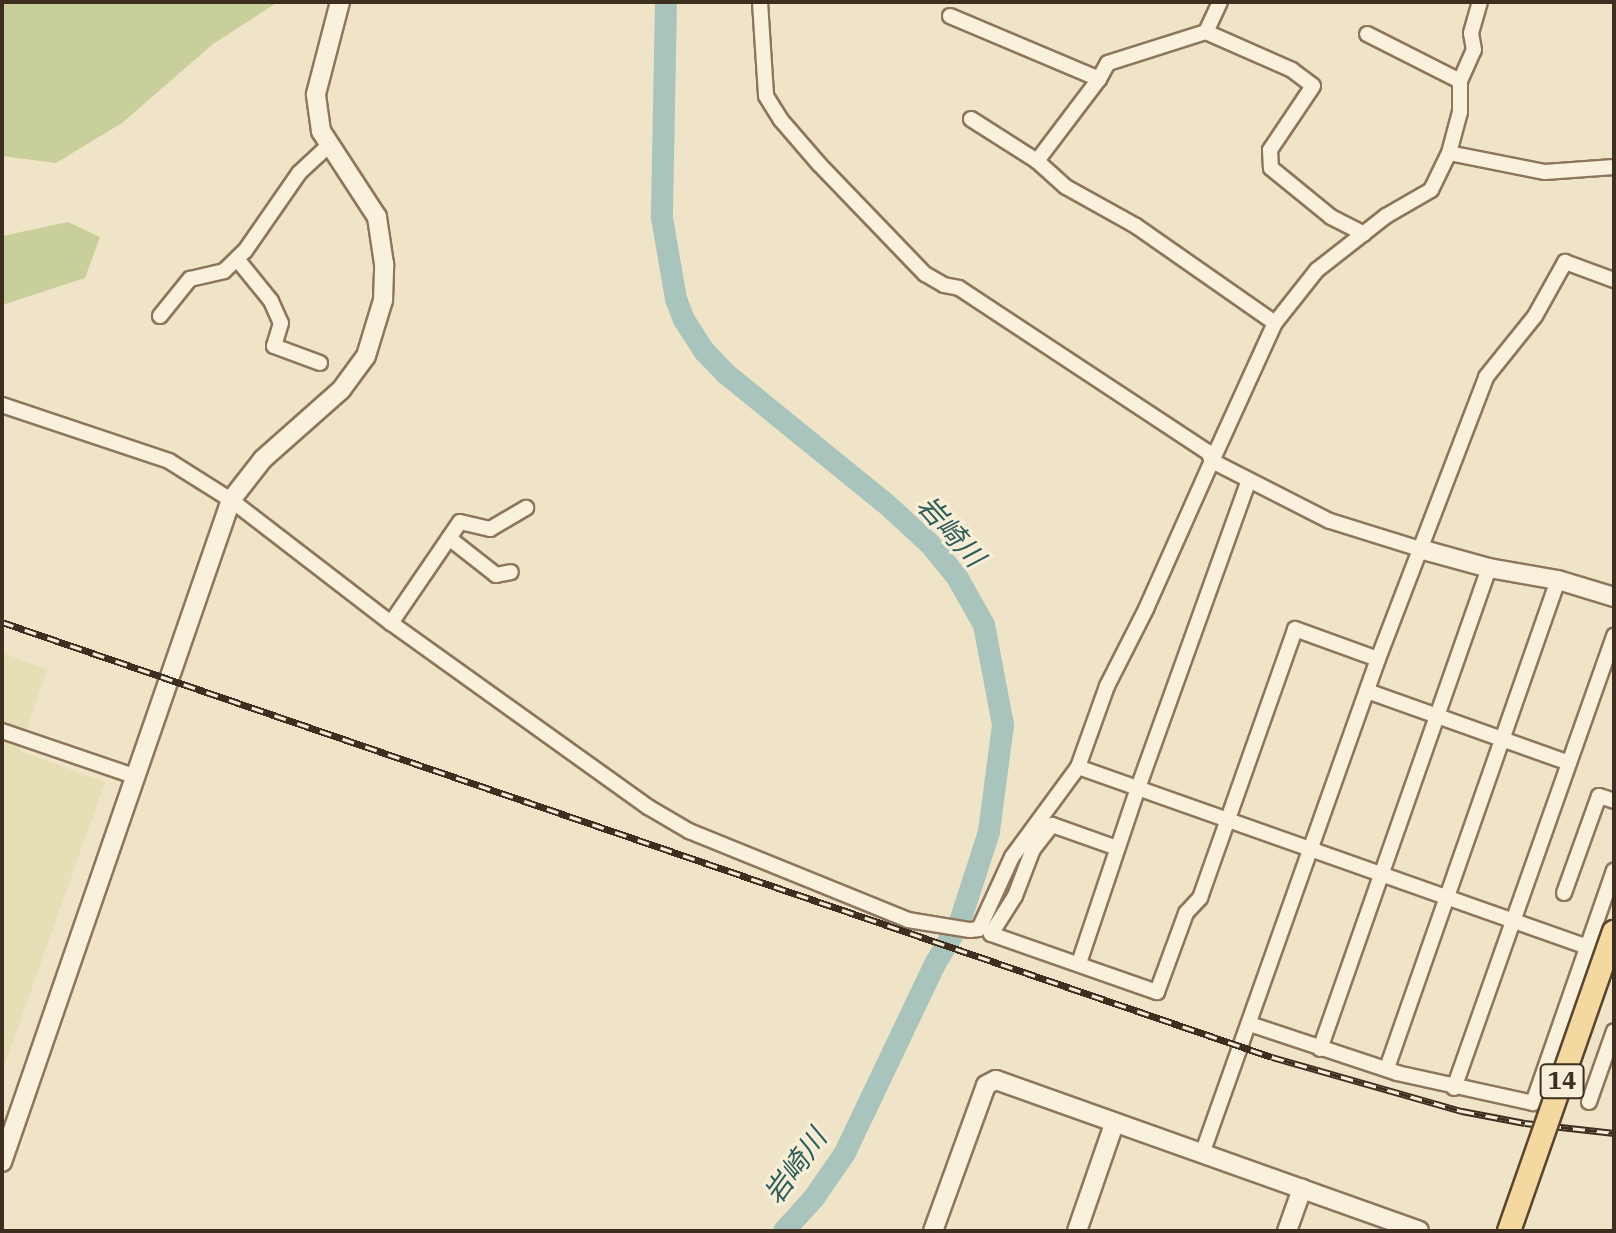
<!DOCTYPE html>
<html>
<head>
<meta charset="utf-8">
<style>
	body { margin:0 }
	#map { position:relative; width:1616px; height:1233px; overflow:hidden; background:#f0e4c8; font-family:"IBM Plex Serif","Noto Sans JP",serif }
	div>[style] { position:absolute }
	.farmland>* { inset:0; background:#e6deb5 }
	.green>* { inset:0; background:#c9cf9b }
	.river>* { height:22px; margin:-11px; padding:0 11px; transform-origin:11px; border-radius:11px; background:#a9c4bc }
	.roads { filter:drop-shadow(2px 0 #8d765c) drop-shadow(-2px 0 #8d765c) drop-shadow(0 2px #8d765c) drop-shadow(0 -2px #8d765c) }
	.minor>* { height:14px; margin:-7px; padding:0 7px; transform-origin:7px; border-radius:7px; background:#faf1dc }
	.tertiary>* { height:18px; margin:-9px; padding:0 9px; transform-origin:9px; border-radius:9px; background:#faf1dc }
	.rail>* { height:7px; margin-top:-3.5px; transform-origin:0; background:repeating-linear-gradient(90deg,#f7eed8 0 12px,#3d2e20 0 24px); box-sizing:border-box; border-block:2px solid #3d2e20 }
	.bridges { filter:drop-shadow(2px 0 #5b4430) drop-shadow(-2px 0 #5b4430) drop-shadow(0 2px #5b4430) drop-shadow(0 -2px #5b4430) }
	.primary-bridge>* { height:22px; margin:-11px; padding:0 11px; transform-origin:11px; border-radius:11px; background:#f3d9a0 }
	span { translate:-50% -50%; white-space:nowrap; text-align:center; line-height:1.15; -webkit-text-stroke:6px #f7eed8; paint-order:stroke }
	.shield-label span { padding:2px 6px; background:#f7eed8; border:2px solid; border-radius:6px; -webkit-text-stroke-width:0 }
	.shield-label { font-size:24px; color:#3d2e20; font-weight:700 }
	.water-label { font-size:28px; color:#2f5d5a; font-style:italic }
	.frame { position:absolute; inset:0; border:4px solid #3d2e20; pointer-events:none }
</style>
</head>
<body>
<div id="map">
	<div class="farmland">
		<div style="clip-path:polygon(2px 653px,47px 669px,20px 751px,105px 782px,2px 1073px)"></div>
	</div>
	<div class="green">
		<div style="clip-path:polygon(2px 2px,278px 2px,213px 44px,122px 123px,56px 163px,2px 156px)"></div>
		<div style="clip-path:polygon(68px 222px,100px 237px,85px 278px,2px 305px,2px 236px)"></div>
	</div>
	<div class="river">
		<div style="left:666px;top:2px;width:216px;rotate:91.1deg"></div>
		<div style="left:662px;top:218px;width:82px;rotate:80.2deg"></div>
		<div style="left:676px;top:299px;width:22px;rotate:69deg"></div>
		<div style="left:684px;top:320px;width:38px;rotate:57deg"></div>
		<div style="left:705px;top:352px;width:29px;rotate:46deg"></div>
		<div style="left:725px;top:373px;width:205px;rotate:39.1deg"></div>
		<div style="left:884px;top:502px;width:62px;rotate:42.4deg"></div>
		<div style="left:930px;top:544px;width:43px;rotate:50.7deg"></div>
		<div style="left:957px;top:577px;width:55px;rotate:60.6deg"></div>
		<div style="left:984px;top:625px;width:102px;rotate:79.2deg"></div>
		<div style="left:1003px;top:725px;width:108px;rotate:97.5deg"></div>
		<div style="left:989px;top:832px;width:95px;rotate:107.9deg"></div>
		<div style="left:960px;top:922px;width:49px;rotate:120.8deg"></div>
		<div style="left:935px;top:964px;width:209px;rotate:115.5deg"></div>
		<div style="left:845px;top:1153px;width:55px;rotate:124.6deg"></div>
		<div style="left:814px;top:1198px;width:45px;rotate:132.3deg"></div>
	</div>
	<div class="roads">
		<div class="minor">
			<div style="left:760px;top:2px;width:94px;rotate:86.3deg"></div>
			<div style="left:766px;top:96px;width:28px;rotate:58deg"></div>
			<div style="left:781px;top:120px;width:58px;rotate:49.2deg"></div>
			<div style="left:819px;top:164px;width:153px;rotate:46.1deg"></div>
			<div style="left:925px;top:274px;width:22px;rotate:30deg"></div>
			<div style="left:944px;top:285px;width:15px;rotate:11deg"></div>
			<div style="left:959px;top:288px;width:298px;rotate:33.4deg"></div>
			<div style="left:1208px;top:452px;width:10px;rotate:66deg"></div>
			<div style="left:1212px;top:461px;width:152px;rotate:-65.5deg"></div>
			<div style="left:1275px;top:323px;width:68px;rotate:-51.6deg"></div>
			<div style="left:1317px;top:270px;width:88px;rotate:-38deg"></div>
			<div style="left:1386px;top:216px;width:52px;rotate:-30deg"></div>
			<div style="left:1431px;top:190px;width:41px;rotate:-64.1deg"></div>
			<div style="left:1449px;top:153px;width:42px;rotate:-75deg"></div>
			<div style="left:1460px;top:112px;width:31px;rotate:-90deg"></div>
			<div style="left:1460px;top:81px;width:104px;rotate:-153.2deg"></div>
			<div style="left:950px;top:16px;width:162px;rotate:22.9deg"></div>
			<div style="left:1099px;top:79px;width:103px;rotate:127.1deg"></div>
			<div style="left:1206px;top:32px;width:94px;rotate:23.8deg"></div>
			<div style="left:1292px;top:70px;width:26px;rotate:37deg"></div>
			<div style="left:1313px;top:86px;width:77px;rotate:123.9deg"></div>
			<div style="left:1270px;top:150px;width:18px;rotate:87deg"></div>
			<div style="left:1271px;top:168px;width:77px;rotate:39.2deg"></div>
			<div style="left:1331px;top:217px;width:37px;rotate:27deg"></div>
			<div style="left:1099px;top:79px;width:18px;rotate:-61deg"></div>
			<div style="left:1108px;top:63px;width:103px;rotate:-17.6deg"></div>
			<div style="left:1206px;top:32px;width:33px;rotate:-65deg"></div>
			<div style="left:1460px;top:81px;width:34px;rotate:-66deg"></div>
			<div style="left:1474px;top:50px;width:17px;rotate:-100deg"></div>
			<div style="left:1471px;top:33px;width:32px;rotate:-74deg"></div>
			<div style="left:971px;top:119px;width:78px;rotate:32.5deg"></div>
			<div style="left:1037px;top:161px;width:39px;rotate:42deg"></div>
			<div style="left:1066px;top:187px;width:80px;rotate:29.1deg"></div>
			<div style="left:1136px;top:226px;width:169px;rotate:34.9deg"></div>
			<div style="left:1449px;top:153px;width:98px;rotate:11.2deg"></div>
			<div style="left:1545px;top:172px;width:69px;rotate:-4.1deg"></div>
			<div style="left:237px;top:259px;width:54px;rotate:51deg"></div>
			<div style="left:271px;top:301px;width:24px;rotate:66deg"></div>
			<div style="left:281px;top:323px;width:24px;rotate:107deg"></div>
			<div style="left:274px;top:346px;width:49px;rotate:20.3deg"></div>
			<div style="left:160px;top:316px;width:48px;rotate:-51deg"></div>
			<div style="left:190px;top:279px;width:35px;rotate:-13deg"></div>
			<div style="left:224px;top:271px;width:29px;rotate:-44deg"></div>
			<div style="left:245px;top:251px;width:95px;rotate:-55.3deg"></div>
			<div style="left:299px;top:173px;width:41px;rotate:-43deg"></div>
			<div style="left:2px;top:405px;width:176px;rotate:18.5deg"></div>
			<div style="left:169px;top:461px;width:73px;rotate:32.2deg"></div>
			<div style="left:231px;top:500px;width:202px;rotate:37.6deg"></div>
			<div style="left:391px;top:623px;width:316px;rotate:35.6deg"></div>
			<div style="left:648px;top:807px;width:48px;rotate:30.3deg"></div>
			<div style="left:689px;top:831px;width:236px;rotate:22.1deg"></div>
			<div style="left:908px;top:920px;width:63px;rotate:9.2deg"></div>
			<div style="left:970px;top:930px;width:9px;rotate:-6deg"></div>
			<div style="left:979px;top:929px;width:79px;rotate:-65.4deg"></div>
			<div style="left:1012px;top:857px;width:112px;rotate:-53.7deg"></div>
			<div style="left:1078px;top:767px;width:86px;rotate:-70.3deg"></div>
			<div style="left:1107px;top:686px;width:86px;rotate:-63.1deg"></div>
			<div style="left:1146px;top:609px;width:162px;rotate:-66deg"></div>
			<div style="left:1212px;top:461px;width:132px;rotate:27deg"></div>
			<div style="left:1330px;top:521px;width:94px;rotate:17.3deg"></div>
			<div style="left:449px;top:538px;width:60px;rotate:38.2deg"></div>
			<div style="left:496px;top:575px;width:15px;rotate:-11deg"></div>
			<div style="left:391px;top:623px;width:122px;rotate:-55.7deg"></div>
			<div style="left:460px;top:522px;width:31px;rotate:13deg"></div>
			<div style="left:490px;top:529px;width:42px;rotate:-30.3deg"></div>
			<div style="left:1367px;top:691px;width:214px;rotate:19.6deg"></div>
			<div style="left:2px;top:731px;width:142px;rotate:18.9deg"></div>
			<div style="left:1078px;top:767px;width:567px;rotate:19.46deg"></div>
			<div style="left:1117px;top:848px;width:69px;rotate:-160.5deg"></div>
			<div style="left:1052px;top:825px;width:31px;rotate:128deg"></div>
			<div style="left:1033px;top:849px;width:50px;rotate:111deg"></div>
			<div style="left:1015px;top:896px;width:45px;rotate:122.3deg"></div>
			<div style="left:991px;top:934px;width:176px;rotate:19.3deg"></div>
			<div style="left:1157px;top:992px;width:84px;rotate:-69.8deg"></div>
			<div style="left:1186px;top:913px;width:21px;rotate:-47deg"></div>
			<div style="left:1200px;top:898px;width:285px;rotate:-70.5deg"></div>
			<div style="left:1295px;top:629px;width:88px;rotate:19.9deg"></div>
			<div style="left:1564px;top:893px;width:103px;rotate:-70.2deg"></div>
			<div style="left:1599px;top:796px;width:16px;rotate:18deg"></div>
			<div style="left:1079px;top:963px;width:185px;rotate:-71.4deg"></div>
			<div style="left:1138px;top:788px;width:327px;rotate:-70.2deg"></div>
			<div style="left:1250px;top:1024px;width:155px;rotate:18.4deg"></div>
			<div style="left:1397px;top:1073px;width:139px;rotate:12.4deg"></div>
			<div style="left:1533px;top:1103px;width:246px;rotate:-70.8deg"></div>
			<div style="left:1320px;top:1049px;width:510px;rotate:-70.64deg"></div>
			<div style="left:1387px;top:1068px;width:517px;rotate:-70.69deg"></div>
			<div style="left:1454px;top:1088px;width:480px;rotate:-70.5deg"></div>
			<div style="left:1589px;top:1102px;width:75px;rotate:-70.6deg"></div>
			<div style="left:1202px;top:1154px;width:525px;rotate:-70.43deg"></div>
			<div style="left:1378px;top:659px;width:302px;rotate:-69deg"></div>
			<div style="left:1486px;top:377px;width:78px;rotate:-51.2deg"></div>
			<div style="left:1535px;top:316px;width:62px;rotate:-60.9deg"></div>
			<div style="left:1565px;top:262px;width:52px;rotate:20.2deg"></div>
		</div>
		<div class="tertiary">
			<div style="left:1420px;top:549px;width:72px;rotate:15.4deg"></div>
			<div style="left:1489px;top:568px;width:70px;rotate:9.9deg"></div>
			<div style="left:1558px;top:580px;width:59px;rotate:16.9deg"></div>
			<div style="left:2px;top:1162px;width:700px;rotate:-70.92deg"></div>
			<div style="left:231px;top:500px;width:52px;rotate:-52deg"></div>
			<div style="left:263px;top:459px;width:104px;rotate:-41.5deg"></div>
			<div style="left:341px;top:390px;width:42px;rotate:-53.7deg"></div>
			<div style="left:366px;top:356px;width:59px;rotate:-73.1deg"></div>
			<div style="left:383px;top:300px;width:36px;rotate:-88deg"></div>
			<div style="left:384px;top:264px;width:48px;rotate:-98.5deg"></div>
			<div style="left:377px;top:217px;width:103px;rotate:-123.1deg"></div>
			<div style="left:321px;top:131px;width:37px;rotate:-98deg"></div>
			<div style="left:316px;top:94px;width:95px;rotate:-75.4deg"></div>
			<div style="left:933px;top:1231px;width:155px;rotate:-70deg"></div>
			<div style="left:986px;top:1085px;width:11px;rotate:-27deg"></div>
			<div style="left:996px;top:1080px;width:449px;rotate:19.6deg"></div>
			<div style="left:1077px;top:1231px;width:113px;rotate:-70.9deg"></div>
			<div style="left:1287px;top:1231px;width:45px;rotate:-70.3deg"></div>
		</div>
	</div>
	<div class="rail">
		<div style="left:2px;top:622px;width:1342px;rotate:18.91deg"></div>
		<div style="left:1272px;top:1057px;width:198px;rotate:15.9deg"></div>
		<div style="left:1462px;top:1111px;width:64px;rotate:10.8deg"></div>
		<div style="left:1525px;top:1123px;width:90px;rotate:6.4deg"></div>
	</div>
	<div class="bridges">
		<div class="primary-bridge">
			<div style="left:1509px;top:1231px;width:317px;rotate:-70.7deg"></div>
		</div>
	</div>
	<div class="shield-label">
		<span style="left:1562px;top:1081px">14</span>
	</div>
	<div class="water-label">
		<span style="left:951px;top:531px;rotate:48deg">岩崎川</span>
		<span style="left:795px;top:1166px;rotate:-54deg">岩崎川</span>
	</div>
	<div class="frame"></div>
</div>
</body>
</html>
